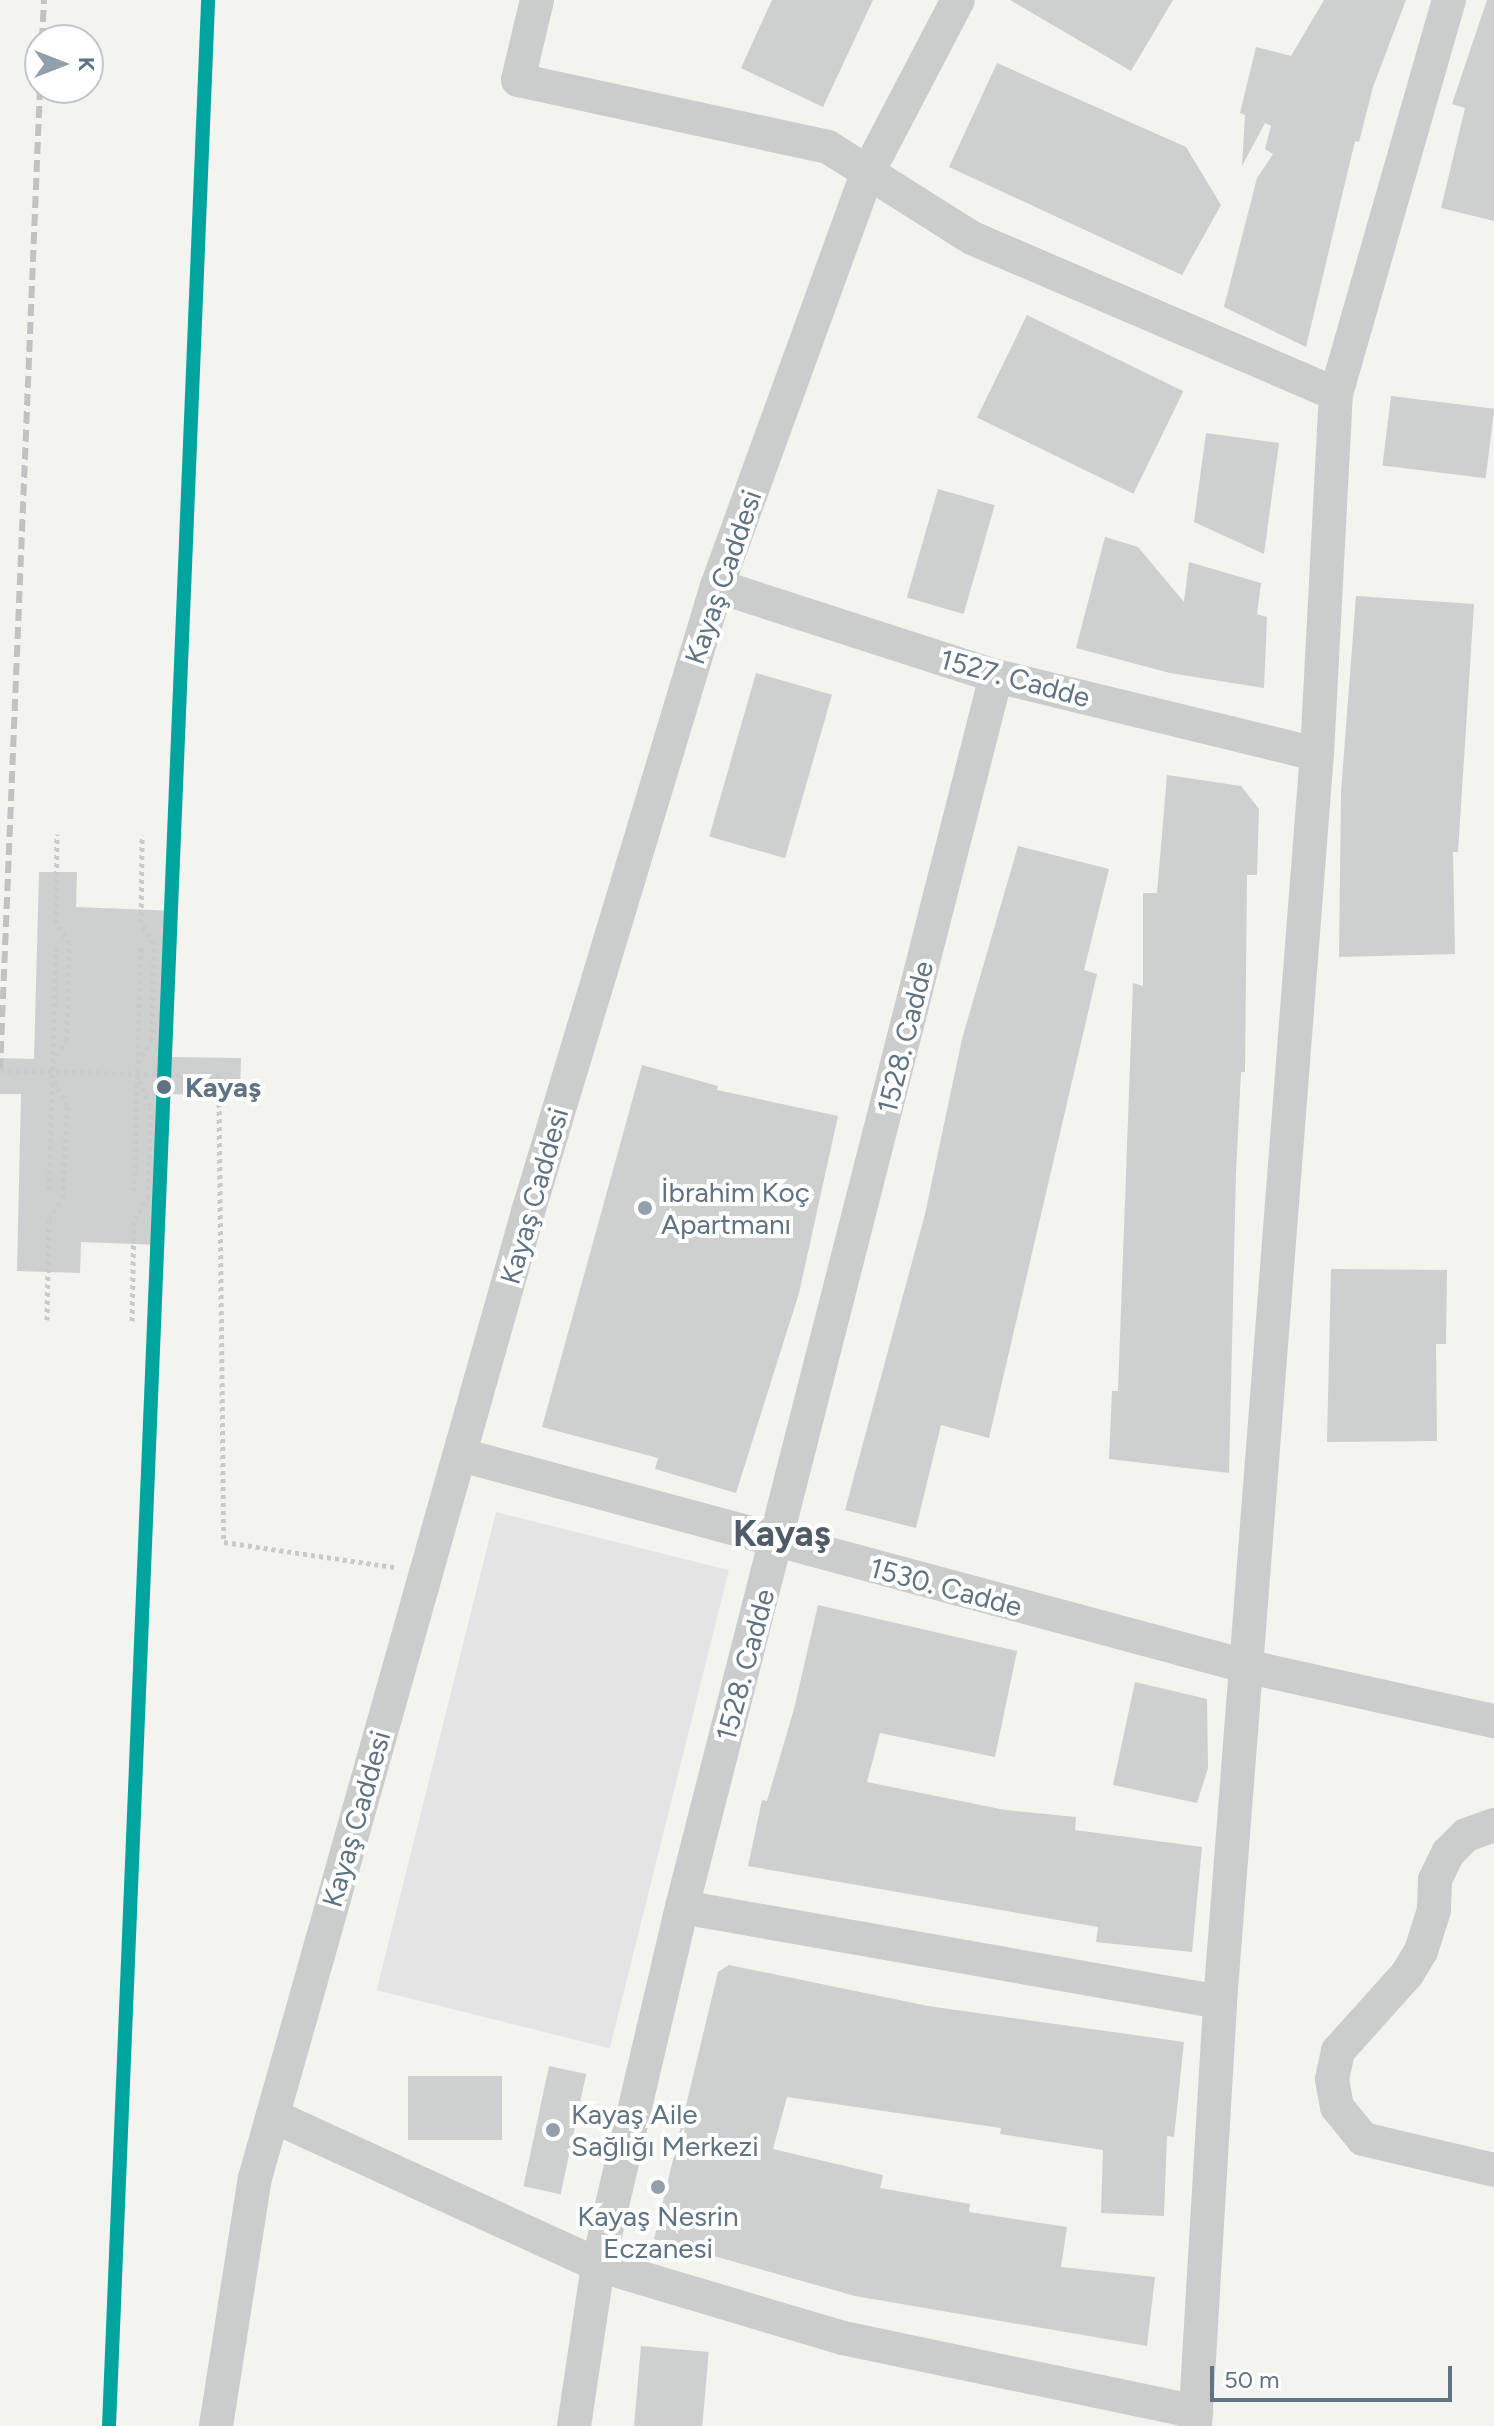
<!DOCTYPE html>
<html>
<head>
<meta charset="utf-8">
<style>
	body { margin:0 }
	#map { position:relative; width:1494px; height:2426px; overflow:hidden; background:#f3f3f0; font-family:Figtree,sans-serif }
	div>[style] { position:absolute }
	.built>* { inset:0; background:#e3e4e3; transform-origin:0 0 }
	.building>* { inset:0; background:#cecfcf; transform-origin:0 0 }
	.path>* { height:5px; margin-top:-2.5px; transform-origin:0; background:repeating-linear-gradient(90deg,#c9caca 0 4px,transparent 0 8px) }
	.minor>* { height:34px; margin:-17px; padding:0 17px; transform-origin:17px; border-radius:17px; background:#cbcdcd }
	.rail>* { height:6px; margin-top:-3px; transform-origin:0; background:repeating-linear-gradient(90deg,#c1c3c3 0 12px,transparent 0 18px) }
	.path-bridge>* { height:5px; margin-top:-2.5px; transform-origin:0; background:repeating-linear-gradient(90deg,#c9caca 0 4px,transparent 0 8px) }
	.rail-1>* { height:14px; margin:-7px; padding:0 7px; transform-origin:7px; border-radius:7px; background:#00a49f }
	.dots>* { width:22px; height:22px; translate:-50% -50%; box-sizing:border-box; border:4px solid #fff; border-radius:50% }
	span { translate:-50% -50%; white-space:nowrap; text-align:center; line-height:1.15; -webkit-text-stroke:8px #fff; paint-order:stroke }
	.street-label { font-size:28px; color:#607383 }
	.stop-label { font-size:28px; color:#607383; font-weight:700 }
	.left { translate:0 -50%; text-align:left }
	.poi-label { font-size:28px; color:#607383 }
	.district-label { font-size:36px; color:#4f5c67; font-weight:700 }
	.north { position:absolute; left:24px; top:24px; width:80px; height:80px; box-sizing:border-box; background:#fff; border:2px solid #bfc7cd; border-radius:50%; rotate:90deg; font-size:22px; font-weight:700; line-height:32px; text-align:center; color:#607383 }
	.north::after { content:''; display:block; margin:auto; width:28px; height:36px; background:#93a0a9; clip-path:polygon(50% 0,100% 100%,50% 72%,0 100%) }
	.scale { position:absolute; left:1210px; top:2366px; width:242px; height:36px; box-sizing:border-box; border:4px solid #607383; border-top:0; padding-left:10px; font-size:24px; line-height:28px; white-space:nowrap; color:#607383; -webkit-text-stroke:6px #fff; paint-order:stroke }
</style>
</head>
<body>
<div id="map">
	<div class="built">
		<div style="left:496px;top:1512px;width:240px;height:493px;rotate:14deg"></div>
	</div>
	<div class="building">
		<div style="clip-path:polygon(772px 0,873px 0,823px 107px,741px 68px)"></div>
		<div style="clip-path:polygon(1010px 0,1173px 0,1131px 71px)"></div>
		<div style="clip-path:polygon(1324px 0,1406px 0,1373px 87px,1359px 142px,1355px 141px,1306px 347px,1224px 307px,1257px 178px,1273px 154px,1265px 149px,1271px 126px,1265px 123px,1242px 166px,1245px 115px,1240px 113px,1256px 47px,1291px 56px)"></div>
		<div style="clip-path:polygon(1487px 0,1494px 0,1494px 221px,1441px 208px,1465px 108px,1452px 104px)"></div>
		<div style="clip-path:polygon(997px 63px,1186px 147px,1221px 205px,1182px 275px,949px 167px)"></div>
		<div style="left:1027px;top:315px;width:174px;height:114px;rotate:26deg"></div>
		<div style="left:1391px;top:396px;width:104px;height:70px;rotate:7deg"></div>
		<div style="clip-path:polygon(1206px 433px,1279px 443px,1264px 554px,1194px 522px)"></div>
		<div style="left:938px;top:489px;width:59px;height:113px;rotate:16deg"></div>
		<div style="clip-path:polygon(1105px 537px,1138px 547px,1184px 602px,1189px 562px,1261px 583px,1257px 614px,1267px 617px,1264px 688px,1170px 673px,1076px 648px)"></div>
		<div style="clip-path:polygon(1356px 596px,1474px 604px,1458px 852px,1453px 852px,1455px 954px,1339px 957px,1341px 792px)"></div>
		<div style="left:756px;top:673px;width:79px;height:170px;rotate:16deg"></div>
		<div style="clip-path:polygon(1167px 775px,1241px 786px,1259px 809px,1257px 875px,1247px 875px,1245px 1072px,1241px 1072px,1236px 1173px,1229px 1473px,1109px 1459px,1112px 1391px,1118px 1391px,1133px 983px,1143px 986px,1143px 893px,1157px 893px)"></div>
		<div style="clip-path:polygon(1018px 846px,1109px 869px,1084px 970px,1097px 974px,989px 1438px,941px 1425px,916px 1528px,845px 1510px,925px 1214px,962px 1039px)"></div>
		<div style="clip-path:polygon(39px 872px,77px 872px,76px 907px,177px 911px,170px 1057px,241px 1058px,240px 1096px,169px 1094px,162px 1245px,81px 1242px,80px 1273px,17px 1271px,21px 1094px,0 1094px,0 1058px,34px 1059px)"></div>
		<div style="clip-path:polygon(642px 1065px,718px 1086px,717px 1090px,838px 1116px,799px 1293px,736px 1493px,655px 1469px,658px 1458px,542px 1427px)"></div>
		<div style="clip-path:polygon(1331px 1269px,1447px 1270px,1446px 1344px,1436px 1344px,1437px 1441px,1327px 1442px)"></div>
		<div style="clip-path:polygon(818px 1605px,1017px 1651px,995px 1757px,880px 1733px,867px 1782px,1005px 1810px,1076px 1817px,1075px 1830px,1202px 1847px,1192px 1952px,1096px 1942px,1098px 1927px,748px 1866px,762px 1800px,767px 1801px,794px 1709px)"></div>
		<div style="clip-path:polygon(1135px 1682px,1207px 1699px,1208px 1768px,1197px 1803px,1113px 1785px)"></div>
		<div style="clip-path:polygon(729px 1965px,928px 2006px,1184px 2042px,1174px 2137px,1167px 2136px,1164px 2216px,1101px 2213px,1103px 2150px,1000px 2134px,1001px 2128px,787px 2097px,773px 2149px,883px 2175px,880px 2188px,970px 2204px,969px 2212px,1067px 2227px,1061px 2267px,1155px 2277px,1147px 2346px,855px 2296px,654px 2239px,718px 1972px)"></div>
		<div style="left:549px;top:2066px;width:38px;height:123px;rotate:12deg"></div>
		<div style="left:502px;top:2076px;width:64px;height:94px;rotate:90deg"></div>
		<div style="left:641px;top:2346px;width:68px;height:80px;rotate:5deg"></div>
	</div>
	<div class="path">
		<div style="left:53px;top:1063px;width:27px;rotate:-59deg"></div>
		<div style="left:67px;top:1040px;width:97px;rotate:-88.8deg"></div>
		<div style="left:69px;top:943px;width:24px;rotate:-123deg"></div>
		<div style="left:56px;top:923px;width:89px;rotate:-89.4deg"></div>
		<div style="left:138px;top:1063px;width:27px;rotate:-59deg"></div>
		<div style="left:152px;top:1040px;width:97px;rotate:-88.8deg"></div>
		<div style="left:154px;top:943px;width:24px;rotate:-123deg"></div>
		<div style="left:141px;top:923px;width:88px;rotate:-89.3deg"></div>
		<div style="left:219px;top:1095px;width:447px;rotate:89.4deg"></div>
		<div style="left:224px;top:1542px;width:172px;rotate:8.4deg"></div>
		<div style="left:49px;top:1190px;width:243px;rotate:-88.3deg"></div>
		<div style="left:134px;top:1191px;width:244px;rotate:-88.4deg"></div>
		<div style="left:47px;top:1320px;width:101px;rotate:-88.9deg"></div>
		<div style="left:49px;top:1219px;width:25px;rotate:-56deg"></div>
		<div style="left:63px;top:1198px;width:92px;rotate:-87.5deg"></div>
		<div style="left:67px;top:1106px;width:32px;rotate:-118deg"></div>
		<div style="left:132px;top:1321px;width:102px;rotate:-88.9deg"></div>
		<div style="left:134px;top:1219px;width:25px;rotate:-56deg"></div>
		<div style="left:148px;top:1198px;width:92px;rotate:-88.1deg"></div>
		<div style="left:151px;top:1106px;width:31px;rotate:-117deg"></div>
	</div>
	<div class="minor">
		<div style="left:537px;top:0;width:82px;rotate:103.4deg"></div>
		<div style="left:518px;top:80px;width:317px;rotate:12.2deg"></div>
		<div style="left:828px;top:147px;width:170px;rotate:32.3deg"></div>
		<div style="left:972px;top:238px;width:396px;rotate:23.2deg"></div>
		<div style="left:717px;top:586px;width:293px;rotate:17.9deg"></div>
		<div style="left:996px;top:676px;width:330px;rotate:13.7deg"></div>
		<div style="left:461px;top:1455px;width:812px;rotate:15.06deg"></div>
		<div style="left:1245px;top:1666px;width:255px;rotate:12.5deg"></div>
		<div style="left:1494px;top:1825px;width:30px;rotate:160deg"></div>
		<div style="left:1466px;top:1835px;width:25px;rotate:135deg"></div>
		<div style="left:1448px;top:1853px;width:30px;rotate:116deg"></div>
		<div style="left:1435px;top:1880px;width:30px;rotate:92deg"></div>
		<div style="left:1434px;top:1910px;width:43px;rotate:107.6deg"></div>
		<div style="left:1421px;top:1951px;width:26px;rotate:121deg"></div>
		<div style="left:1408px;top:1973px;width:105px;rotate:131.9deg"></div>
		<div style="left:1338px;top:2051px;width:29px;rotate:102deg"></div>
		<div style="left:1332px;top:2079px;width:28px;rotate:80deg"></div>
		<div style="left:1337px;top:2107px;width:41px;rotate:50.9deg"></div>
		<div style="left:1363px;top:2139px;width:135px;rotate:13.3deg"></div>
		<div style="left:682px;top:1907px;width:546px;rotate:10.01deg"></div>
		<div style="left:273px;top:2116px;width:358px;rotate:24.6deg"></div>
		<div style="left:598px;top:2265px;width:256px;rotate:16.6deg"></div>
		<div style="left:843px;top:2338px;width:361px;rotate:11.8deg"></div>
		<div style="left:216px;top:2426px;width:251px;rotate:-81.1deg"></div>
		<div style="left:255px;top:2178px;width:1004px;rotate:-74.22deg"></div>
		<div style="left:528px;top:1212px;width:654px;rotate:-73.2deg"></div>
		<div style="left:717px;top:586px;width:441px;rotate:-70deg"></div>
		<div style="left:868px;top:172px;width:194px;rotate:-62.4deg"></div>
		<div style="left:574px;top:2426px;width:163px;rotate:-81.5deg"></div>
		<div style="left:598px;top:2265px;width:368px;rotate:-76.8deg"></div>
		<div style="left:682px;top:1907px;width:1270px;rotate:-75.69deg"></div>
		<div style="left:1195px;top:2426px;width:425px;rotate:-86.6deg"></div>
		<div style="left:1220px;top:2002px;width:1252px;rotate:-85.56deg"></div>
		<div style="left:1317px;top:754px;width:361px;rotate:-87deg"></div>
		<div style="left:1336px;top:394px;width:410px;rotate:-74deg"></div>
	</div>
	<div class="rail">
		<div style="left:42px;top:40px;width:40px;rotate:-87.1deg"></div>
		<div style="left:0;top:1071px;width:984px;rotate:-87.67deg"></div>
	</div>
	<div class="path-bridge">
		<div style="left:0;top:1070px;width:220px;rotate:1.6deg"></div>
		<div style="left:220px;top:1076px;width:19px;rotate:93deg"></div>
	</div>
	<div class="rail-1">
		<div style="left:109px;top:2426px;width:2428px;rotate:-87.66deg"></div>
	</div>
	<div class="dots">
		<div style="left:164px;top:1087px;background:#607383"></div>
		<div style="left:645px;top:1208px;background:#93a0a9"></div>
		<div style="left:553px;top:2130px;background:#93a0a9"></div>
		<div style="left:658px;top:2187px;background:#93a0a9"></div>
	</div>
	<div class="street-label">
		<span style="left:723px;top:577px;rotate:-71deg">Kayaş Caddesi</span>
		<span style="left:1015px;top:678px;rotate:15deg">1527. Cadde</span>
		<span style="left:905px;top:1037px;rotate:-76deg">1528. Cadde</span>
		<span style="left:534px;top:1196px;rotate:-74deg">Kayaş Caddesi</span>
		<span style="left:946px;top:1587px;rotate:15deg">1530. Cadde</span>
		<span style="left:745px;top:1665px;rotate:-75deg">1528. Cadde</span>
		<span style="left:356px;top:1819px;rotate:-74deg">Kayaş Caddesi</span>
	</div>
	<div class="stop-label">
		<span class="left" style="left:185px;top:1087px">Kayaş</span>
	</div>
	<div class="poi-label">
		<span class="left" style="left:661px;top:1208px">İbrahim Koç<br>Apartmanı</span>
		<span class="left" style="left:571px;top:2130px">Kayaş Aile<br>Sağlığı Merkezi</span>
		<span style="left:658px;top:2232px">Kayaş Nesrin<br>Eczanesi</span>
	</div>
	<div class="district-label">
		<span style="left:782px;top:1534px">Kayaş</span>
	</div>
	<div class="north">K</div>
	<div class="scale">50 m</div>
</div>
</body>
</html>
